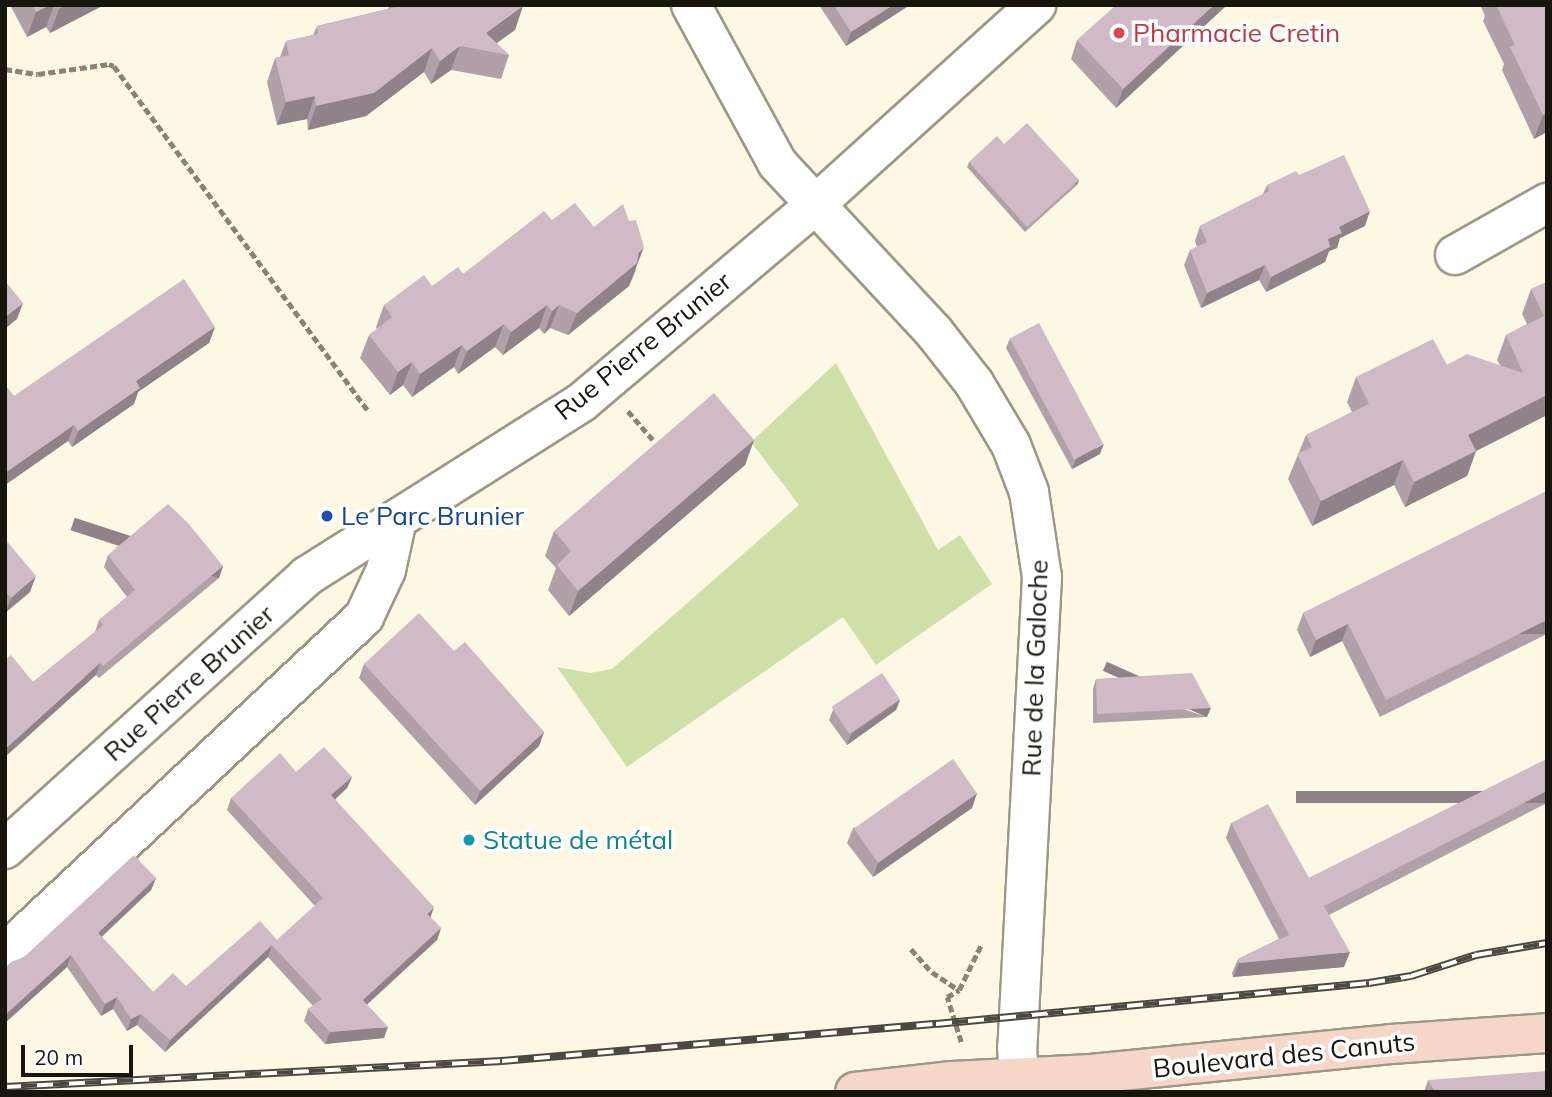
<!DOCTYPE html>
<html>
<head>
<meta charset="utf-8">
<style>
	body { margin:0 }
	#map { position:relative; width:1552px; height:1097px; overflow:hidden; background:#fdf8e4; font-family:Mulish,sans-serif }
	div>[style] { position:absolute }
	.green>* { inset:0; background:#cee0a7 }
	.path>* { height:4.5px; margin-top:-2.25px; transform-origin:0; background:repeating-linear-gradient(90deg,#878477 0 7px,transparent 0 10.5px) }
	.roads { filter:drop-shadow(2px 0 #9d9885) drop-shadow(-2px 0 #9d9885) drop-shadow(0 2px #9d9885) drop-shadow(0 -2px #9d9885) }
	.minor>* { height:38px; margin:-19px; padding:0 19px; transform-origin:19px; border-radius:19px; background:#fff }
	.major>* { height:38px; margin:-19px; padding:0 19px; transform-origin:19px; border-radius:19px; background:#f5d6c7 }
	.rail>* { height:8px; margin-top:-4px; transform-origin:0; background:repeating-linear-gradient(90deg,#fff 0 16px,#4c4a40 0 32px); box-sizing:border-box; border-block:2px solid #4c4a40 }
	.wall>* { inset:0; background:#b2a0a9 }
	.shaded-wall>* { inset:0; background:#91828a; transform-origin:0 0 }
	.building>* { inset:0; background:#cfbac5; transform-origin:0 0 }
	.dots>* { width:19px; height:19px; translate:-50% -50%; box-sizing:border-box; border:4px solid #fff; border-radius:50% }
	span { translate:-50% -50%; white-space:nowrap; text-align:center; line-height:1.15; -webkit-text-stroke:7px #fff; paint-order:stroke }
	.health-label { font-size:26px; color:#be3a42 }
	.left { translate:0 -50%; text-align:left }
	.street-label { font-size:26px; color:#17150e }
	.transit-label { font-size:26px; color:#164399 }
	.culture-label { font-size:26px; color:#0d838f }
	.frame { position:absolute; inset:0; border:7px solid #17150e; pointer-events:none }
	.scale { position:absolute; left:21px; top:1045px; width:112px; height:32px; box-sizing:border-box; border:4px solid #17150e; border-top:0; padding-left:9px; font-size:21px; line-height:24px; white-space:nowrap; color:#17150e; -webkit-text-stroke:5px #fff; paint-order:stroke }
</style>
</head>
<body>
<div id="map">
	<div class="green">
		<div style="clip-path:polygon(836px 363px,938px 550px,960px 535px,992px 584px,876px 665px,843px 617px,627px 767px,557px 667px,590px 673px,612px 669px,799px 505px,751px 442px)"></div>
	</div>
	<div class="path">
		<div style="left:5px;top:69px;width:33px;rotate:9deg"></div>
		<div style="left:38px;top:74px;width:72px;rotate:-8deg"></div>
		<div style="left:109px;top:64px;width:5px;rotate:22deg"></div>
		<div style="left:114px;top:66px;width:430px;rotate:53.6deg"></div>
		<div style="left:628px;top:411px;width:38px;rotate:49deg"></div>
		<div style="left:911px;top:949px;width:31px;rotate:48deg"></div>
		<div style="left:932px;top:972px;width:32px;rotate:34deg"></div>
		<div style="left:961px;top:1042px;width:47px;rotate:-107.3deg"></div>
		<div style="left:947px;top:997px;width:14px;rotate:-30deg"></div>
		<div style="left:959px;top:990px;width:52px;rotate:-63.9deg"></div>
	</div>
	<div class="roads">
		<div class="minor">
			<div style="left:691px;top:5px;width:180px;rotate:61.4deg"></div>
			<div style="left:777px;top:163px;width:231px;rotate:47.1deg"></div>
			<div style="left:934px;top:332px;width:65px;rotate:51.9deg"></div>
			<div style="left:974px;top:383px;width:72px;rotate:59.2deg"></div>
			<div style="left:1011px;top:445px;width:50px;rotate:69deg"></div>
			<div style="left:1029px;top:492px;width:86px;rotate:81.3deg"></div>
			<div style="left:1042px;top:577px;width:471px;rotate:93deg"></div>
			<div style="left:1017px;top:1047px;width:32px;rotate:86deg"></div>
			<div style="left:1455px;top:255px;width:106px;rotate:-29.5deg"></div>
			<div style="left:5px;top:849px;width:407px;rotate:-42.1deg"></div>
			<div style="left:307px;top:576px;width:325px;rotate:-32.3deg"></div>
			<div style="left:582px;top:402px;width:307px;rotate:-40.2deg"></div>
			<div style="left:816px;top:204px;width:297px;rotate:-42.1deg"></div>
			<div style="left:5px;top:953px;width:492px;rotate:-43.1deg"></div>
			<div style="left:364px;top:617px;width:52px;rotate:-64.9deg"></div>
			<div style="left:386px;top:570px;width:52px;rotate:-77.8deg"></div>
		</div>
		<div class="major">
			<div style="left:855px;top:1092px;width:98px;rotate:-6.5deg"></div>
			<div style="left:952px;top:1081px;width:139px;rotate:-2.9deg"></div>
			<div style="left:1091px;top:1074px;width:301px;rotate:-5.7deg"></div>
			<div style="left:1391px;top:1044px;width:156px;rotate:-4deg"></div>
		</div>
	</div>
	<div class="rail">
		<div style="left:5px;top:1087px;width:498px;rotate:-3deg"></div>
		<div style="left:502px;top:1061px;width:436px;rotate:-4.9deg"></div>
		<div style="left:936px;top:1024px;width:435px;rotate:-5.4deg"></div>
		<div style="left:1369px;top:983px;width:43px;rotate:-9.5deg"></div>
		<div style="left:1411px;top:976px;width:68px;rotate:-17.9deg"></div>
		<div style="left:1476px;top:955px;width:72px;rotate:-9.6deg"></div>
	</div>
	<div class="wall">
		<div style="clip-path:polygon(10px 5px,104px 5px,50px 33px,46px 27px,27px 37px)"></div>
		<div style="clip-path:polygon(390px 5px,522px 5px,515px 30px,496px 43px,509px 55px,501px 79px,451px 70px,431px 84px,424px 72px,366px 116px,308px 130px,307px 119px,277px 125px,267px 82px,275px 58px,280px 57px,286px 41px,313px 35px,317px 26px,388px 9px)"></div>
		<div style="clip-path:polygon(819px 5px,910px 5px,846px 46px)"></div>
		<div style="clip-path:polygon(1227px 5px,1116px 108px,1071px 59px,1077px 40px)"></div>
		<div style="clip-path:polygon(1480px 5px,1547px 5px,1547px 137px,1545px 133px,1534px 139px,1502px 70px,1504px 64px,1483px 21px,1485px 16px)"></div>
		<div style="clip-path:polygon(1004px 144px,1079px 180px,1077px 185px,1025px 232px,967px 167px,969px 162px)"></div>
		<div style="clip-path:polygon(1299px 175px,1365px 226px,1340px 238px,1337px 248px,1329px 251px,1325px 262px,1266px 292px,1259px 280px,1201px 308px,1184px 265px,1190px 250px,1197px 247px,1195px 241px,1200px 226px,1263px 194px,1267px 185px)"></div>
		<div style="clip-path:polygon(552px 220px,594px 227px,636px 270px,629px 286px,568px 335px,550px 328px,544px 334px,539px 328px,503px 355px,495px 347px,458px 374px,454px 367px,412px 397px,403px 385px,390px 395px,360px 358px,369px 335px,377px 329px,376px 327px,384px 305px,463px 274px)"></div>
		<div style="clip-path:polygon(1547px 282px,1547px 415px,1476px 451px,1467px 476px,1405px 507px,1394px 485px,1312px 526px,1288px 479px,1306px 435px,1352px 412px,1347px 402px,1356px 377px,1447px 365px,1500px 365px,1497px 360px,1506px 335px,1527px 324px,1522px 314px,1531px 289px)"></div>
		<div style="clip-path:polygon(215px 327px,209px 343px,138px 392px,134px 404px,72px 447px,68px 441px,5px 485px,5px 385px,14px 396px)"></div>
		<div style="clip-path:polygon(1010px 338px,1100px 454px,1072px 469px,1006px 348px)"></div>
		<div style="clip-path:polygon(754px 440px,745px 465px,569px 616px,548px 590px,556px 568px,545px 556px,554px 531px)"></div>
		<div style="clip-path:polygon(1547px 491px,1547px 634px,1380px 717px,1342px 641px,1310px 657px,1297px 630px,1303px 613px)"></div>
		<div style="clip-path:polygon(5px 539px,30px 592px,5px 613px)"></div>
		<div style="clip-path:polygon(108px 555px,223px 566px,219px 578px,99px 678px,96px 675px,33px 682px,95px 632px,99px 620px,127px 597px,104px 567px)"></div>
		<div style="clip-path:polygon(454px 651px,544px 732px,539px 746px,475px 805px,359px 678px,364px 664px)"></div>
		<div style="clip-path:polygon(1096px 679px,1207px 717px,1093px 723px,1093px 689px)"></div>
		<div style="clip-path:polygon(900px 700px,896px 710px,847px 745px,829px 720px,833px 710px)"></div>
		<div style="clip-path:polygon(1547px 759px,1547px 803px,1329px 915px,1344px 967px,1233px 977px,1232px 973px,1238px 959px,1279px 939px,1226px 838px,1231px 823px,1309px 878px)"></div>
		<div style="clip-path:polygon(296px 772px,352px 777px,347px 788px,335px 799px,430px 917px,441px 928px,437px 940px,367px 1004px,384px 1038px,325px 1044px,304px 1021px,308px 1009px,313px 1006px,268px 957px,165px 1052px,137px 1025px,127px 1031px,113px 1009px,101px 1016px,67px 967px,5px 1023px,5px 968px,156px 878px,151px 890px,102px 937px,153px 992px,186px 986px,277px 940px,315px 906px,227px 810px,231px 798px)"></div>
		<div style="clip-path:polygon(977px 793px,972px 808px,873px 877px,847px 843px,853px 828px)"></div>
		<div style="clip-path:polygon(1428px 1080px,1547px 1092px,1424px 1092px)"></div>
	</div>
	<div class="shaded-wall">
		<div style="clip-path:polygon(50px 5px,54px 5px,46px 27px,27px 37px,36px 12px)"></div>
		<div style="clip-path:polygon(66px 5px,104px 5px,50px 33px,59px 9px)"></div>
		<div style="clip-path:polygon(893px 5px,910px 5px,846px 46px,851px 32px)"></div>
		<div style="clip-path:polygon(1214px 5px,1227px 5px,1116px 108px,1123px 89px)"></div>
		<div style="clip-path:polygon(523px 6px,515px 30px,486px 51px,486px 33px)"></div>
		<div style="clip-path:polygon(460px 46px,451px 70px,431px 84px,440px 61px)"></div>
		<div style="clip-path:polygon(432px 48px,424px 72px,366px 116px,308px 130px,316px 106px)"></div>
		<div style="clip-path:polygon(315px 96px,307px 119px,277px 125px,286px 102px)"></div>
		<div style="clip-path:polygon(1547px 113px,1547px 127px,1545px 133px,1534px 139px,1543px 115px)"></div>
		<div style="left:1079px;top:180px;width:5px;height:70px;rotate:112deg"></div>
		<div style="clip-path:polygon(1370px 211px,1365px 226px,1340px 238px,1337px 248px,1329px 251px,1325px 262px,1266px 292px,1271px 277px,1328px 239px,1339px 227px)"></div>
		<div style="clip-path:polygon(644px 247px,629px 286px,568px 335px,577px 313px)"></div>
		<div style="clip-path:polygon(1265px 265px,1259px 280px,1201px 308px,1207px 293px)"></div>
		<div style="clip-path:polygon(23px 303px,17px 319px,5px 329px,5px 317px)"></div>
		<div style="clip-path:polygon(547px 305px,539px 328px,503px 355px,511px 332px)"></div>
		<div style="clip-path:polygon(559px 305px,550px 328px,544px 334px,552px 311px)"></div>
		<div style="clip-path:polygon(504px 324px,495px 347px,458px 374px,467px 351px)"></div>
		<div style="clip-path:polygon(215px 327px,209px 343px,138px 392px,134px 404px,72px 447px,78px 431px,136px 381px)"></div>
		<div style="clip-path:polygon(462px 345px,454px 367px,412px 397px,420px 374px)"></div>
		<div style="clip-path:polygon(412px 362px,403px 385px,390px 395px,398px 372px)"></div>
		<div style="clip-path:polygon(1547px 395px,1547px 415px,1476px 451px,1467px 476px,1405px 507px,1414px 482px,1468px 435px)"></div>
		<div style="clip-path:polygon(74px 425px,68px 441px,5px 485px,5px 473px)"></div>
		<div style="clip-path:polygon(754px 440px,745px 465px,569px 616px,578px 591px)"></div>
		<div style="clip-path:polygon(1104px 444px,1100px 454px,1072px 469px,1076px 459px)"></div>
		<div style="clip-path:polygon(1403px 460px,1394px 485px,1312px 526px,1321px 501px)"></div>
		<div style="left:223px;top:566px;width:13px;height:156px;rotate:108deg"></div>
		<div style="clip-path:polygon(36px 576px,30px 592px,5px 613px,11px 598px)"></div>
		<div style="left:1547px;top:620px;width:14px;height:180px;rotate:90deg"></div>
		<div style="clip-path:polygon(1348px 624px,1342px 641px,1310px 657px,1316px 640px)"></div>
		<div style="clip-path:polygon(100px 663px,96px 675px,5px 757px,5px 749px)"></div>
		<div style="clip-path:polygon(900px 700px,896px 710px,847px 745px,851px 734px)"></div>
		<div style="left:1211px;top:708px;width:10px;height:114px;rotate:114deg"></div>
		<div style="clip-path:polygon(544px 732px,539px 746px,475px 805px,480px 791px)"></div>
		<div style="clip-path:polygon(352px 777px,347px 788px,327px 807px,331px 795px)"></div>
		<div style="left:1547px;top:791px;width:12px;height:251px;rotate:90deg"></div>
		<div style="clip-path:polygon(977px 793px,972px 808px,873px 877px,878px 863px)"></div>
		<div style="clip-path:polygon(156px 878px,151px 890px,93px 944px,98px 933px)"></div>
		<div style="clip-path:polygon(434px 907px,430px 919px,427px 914px)"></div>
		<div style="clip-path:polygon(441px 928px,437px 940px,359px 1012px,363px 1000px)"></div>
		<div style="clip-path:polygon(272px 945px,268px 957px,165px 1052px,170px 1040px)"></div>
		<div style="clip-path:polygon(1350px 952px,1344px 967px,1233px 977px,1239px 963px)"></div>
		<div style="clip-path:polygon(71px 955px,67px 967px,5px 1023px,5px 1015px)"></div>
		<div style="clip-path:polygon(117px 997px,113px 1009px,101px 1016px,105px 1004px)"></div>
		<div style="clip-path:polygon(141px 1014px,137px 1025px,127px 1031px,131px 1019px)"></div>
		<div style="clip-path:polygon(388px 1027px,384px 1038px,325px 1044px,330px 1032px)"></div>
	</div>
	<div class="building">
		<div style="clip-path:polygon(32px 5px,50px 5px,36px 12px)"></div>
		<div style="clip-path:polygon(404px 5px,522px 5px,523px 6px,486px 33px,509px 55px,460px 46px,440px 61px,432px 48px,374px 93px,316px 106px,315px 96px,286px 102px,275px 58px,289px 55px,286px 41px,318px 34px,317px 26px)"></div>
		<div style="clip-path:polygon(834px 5px,893px 5px,851px 32px)"></div>
		<div style="clip-path:polygon(1116px 5px,1214px 5px,1123px 89px,1077px 40px)"></div>
		<div style="clip-path:polygon(1496px 5px,1547px 5px,1547px 113px,1543px 115px,1510px 47px,1515px 45px)"></div>
		<div style="clip-path:polygon(1027px 123px,1079px 180px,1027px 227px,969px 162px,997px 136px,1004px 144px)"></div>
		<div style="clip-path:polygon(1344px 155px,1370px 211px,1339px 227px,1342px 233px,1328px 239px,1330px 247px,1271px 277px,1265px 265px,1207px 293px,1190px 250px,1207px 242px,1200px 226px,1269px 191px,1267px 185px,1296px 171px,1299px 175px)"></div>
		<div style="clip-path:polygon(575px 203px,594px 227px,623px 204px,629px 221px,636px 220px,644px 247px,639px 251px,637px 263px,577px 313px,559px 305px,552px 311px,547px 305px,511px 332px,504px 324px,467px 351px,462px 345px,420px 374px,412px 362px,398px 372px,369px 335px,392px 317px,384px 305px,424px 275px,432px 286px,458px 267px,463px 274px,544px 211px,552px 220px)"></div>
		<div style="clip-path:polygon(184px 279px,215px 327px,136px 381px,140px 388px,78px 431px,74px 425px,5px 473px,5px 385px,14px 396px)"></div>
		<div style="clip-path:polygon(5px 281px,23px 303px,5px 317px)"></div>
		<div style="clip-path:polygon(1547px 282px,1547px 395px,1468px 435px,1476px 451px,1414px 482px,1403px 460px,1321px 501px,1297px 454px,1312px 447px,1306px 435px,1369px 404px,1356px 377px,1433px 339px,1447px 365px,1467px 354px,1523px 373px,1506px 335px,1544px 316px,1531px 289px)"></div>
		<div style="left:1039px;top:323px;width:137px;height:33px;rotate:62deg"></div>
		<div style="clip-path:polygon(714px 393px,754px 440px,578px 591px,557px 565px,571px 551px,554px 531px)"></div>
		<div style="clip-path:polygon(1547px 491px,1547px 620px,1386px 700px,1348px 624px,1316px 640px,1303px 613px)"></div>
		<div style="clip-path:polygon(168px 504px,188px 523px,223px 566px,103px 666px,100px 663px,5px 749px,5px 660px,11px 655px,33px 682px,103px 625px,99px 620px,135px 590px,108px 555px)"></div>
		<div style="clip-path:polygon(5px 539px,36px 576px,11px 598px,5px 591px)"></div>
		<div style="clip-path:polygon(419px 613px,454px 651px,465px 642px,544px 732px,480px 791px,364px 664px)"></div>
		<div style="left:882px;top:673px;width:32px;height:61px;rotate:56deg"></div>
		<div style="clip-path:polygon(1192px 673px,1211px 708px,1097px 714px,1096px 679px)"></div>
		<div style="clip-path:polygon(324px 747px,352px 777px,331px 795px,434px 907px,427px 914px,441px 928px,363px 1000px,388px 1027px,330px 1032px,308px 1009px,322px 999px,272px 945px,170px 1040px,141px 1014px,131px 1019px,117px 997px,105px 1004px,71px 955px,5px 1015px,5px 968px,11px 962px,24px 957px,134px 855px,156px 878px,98px 933px,153px 992px,173px 973px,186px 986px,260px 921px,277px 940px,323px 898px,231px 798px,280px 753px,296px 772px)"></div>
		<div style="left:953px;top:759px;width:42px;height:121px;rotate:55deg"></div>
		<div style="clip-path:polygon(1547px 759px,1547px 791px,1324px 906px,1350px 952px,1239px 963px,1238px 959px,1289px 935px,1231px 823px,1268px 804px,1309px 878px)"></div>
		<div style="clip-path:polygon(1547px 1071px,1547px 1092px,1435px 1092px,1428px 1080px)"></div>
	</div>
	<div class="dots">
		<div style="left:1119px;top:33px;background:#e0444e"></div>
		<div style="left:327px;top:516px;background:#1a4fb4"></div>
		<div style="left:469px;top:840px;background:#0f9aa8"></div>
	</div>
	<div class="health-label">
		<span class="left" style="left:1133px;top:33px">Pharmacie Cretin</span>
	</div>
	<div class="street-label">
		<span style="left:643px;top:346px;rotate:-39deg">Rue Pierre Brunier</span>
		<span style="left:1035px;top:668px;rotate:-88deg">Rue de la Galoche</span>
		<span style="left:189px;top:683px;rotate:-42deg">Rue Pierre Brunier</span>
		<span style="left:1284px;top:1055px;rotate:-6deg">Boulevard des Canuts</span>
	</div>
	<div class="transit-label">
		<span class="left" style="left:341px;top:516px">Le Parc Brunier</span>
	</div>
	<div class="culture-label">
		<span class="left" style="left:483px;top:840px">Statue de métal</span>
	</div>
	<div class="frame"></div>
	<div class="scale">20 m</div>
</div>
</body>
</html>
